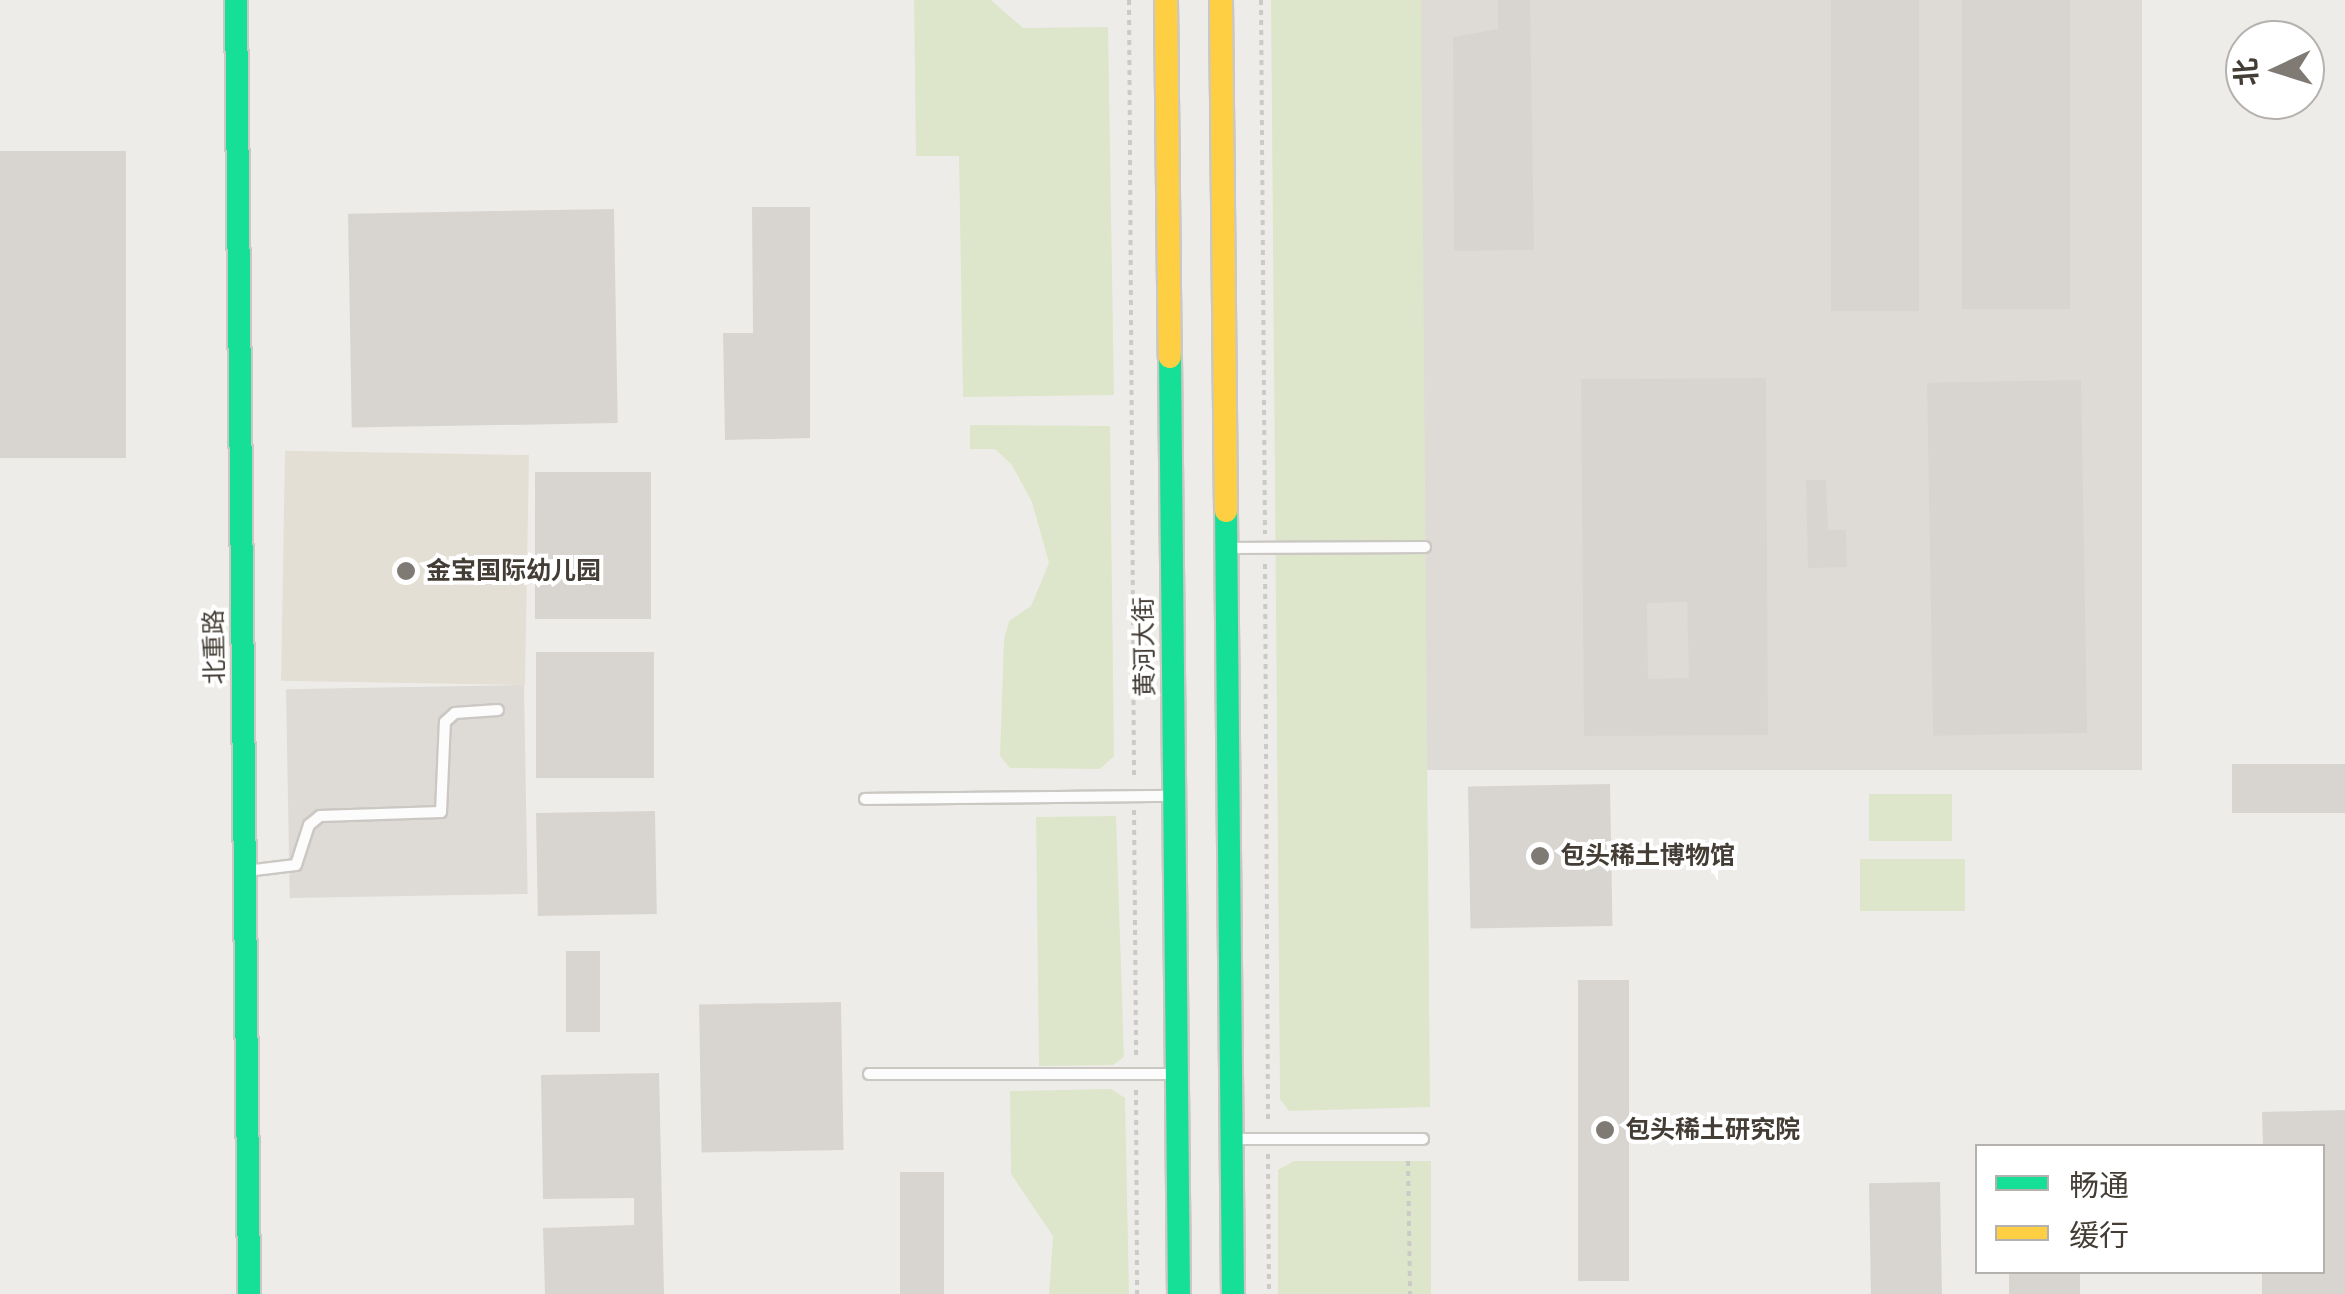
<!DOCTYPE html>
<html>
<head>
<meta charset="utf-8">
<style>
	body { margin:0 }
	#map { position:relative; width:2345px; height:1294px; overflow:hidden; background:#eeece8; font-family:Signika,"Noto Sans SC",sans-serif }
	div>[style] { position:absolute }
	.industrial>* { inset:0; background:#dedbd6; transform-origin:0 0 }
	.education>* { inset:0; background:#e4dfd4; transform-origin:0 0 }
	.green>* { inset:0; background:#dde6ca; transform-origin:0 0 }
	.building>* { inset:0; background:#d8d5d1; transform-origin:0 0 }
	.path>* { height:4px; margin-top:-2px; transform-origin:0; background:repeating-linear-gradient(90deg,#cccac6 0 5px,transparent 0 10px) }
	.roads { filter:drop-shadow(2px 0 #cbc8c4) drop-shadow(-2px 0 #cbc8c4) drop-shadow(0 2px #cbc8c4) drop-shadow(0 -2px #cbc8c4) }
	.lane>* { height:10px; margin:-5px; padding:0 5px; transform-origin:5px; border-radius:5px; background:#fcfcfc }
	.fast>* { height:22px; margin:-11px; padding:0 11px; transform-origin:11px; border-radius:11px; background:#16e098 }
	.slow>* { height:22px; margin:-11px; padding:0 11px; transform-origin:11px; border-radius:11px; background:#ffcf43 }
	.dots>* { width:28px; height:28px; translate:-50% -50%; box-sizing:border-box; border:5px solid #fff; border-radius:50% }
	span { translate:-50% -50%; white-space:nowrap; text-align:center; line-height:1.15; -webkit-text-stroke:8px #fff; paint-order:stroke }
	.poi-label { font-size:25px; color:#433d35; font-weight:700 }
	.left { translate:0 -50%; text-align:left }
	.street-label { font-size:25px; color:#433d35 }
	.legend { position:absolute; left:1975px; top:1144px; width:350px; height:130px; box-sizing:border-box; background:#fff; border:2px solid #b4b1ae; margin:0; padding:12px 18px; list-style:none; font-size:30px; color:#433d35 }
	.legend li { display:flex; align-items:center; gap:20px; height:50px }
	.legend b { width:50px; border:2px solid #b4b1ae }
	.north { position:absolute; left:2225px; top:20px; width:100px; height:100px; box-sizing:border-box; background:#fff; border:2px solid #b4b1ae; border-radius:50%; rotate:266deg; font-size:28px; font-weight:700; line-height:40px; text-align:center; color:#433d35 }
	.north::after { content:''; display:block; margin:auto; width:35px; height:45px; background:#7f7a74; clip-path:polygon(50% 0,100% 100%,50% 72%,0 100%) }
</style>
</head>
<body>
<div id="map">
	<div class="industrial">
		<div style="left:1421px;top:0;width:721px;height:770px"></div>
		<div style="left:524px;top:685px;width:209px;height:238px;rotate:89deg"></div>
	</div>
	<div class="education">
		<div style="left:529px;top:455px;width:230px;height:244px;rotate:91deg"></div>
	</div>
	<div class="green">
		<div style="clip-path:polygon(914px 0,991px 0,1023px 28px,1108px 27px,1114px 395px,963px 397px,959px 156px,916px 156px)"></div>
		<div style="clip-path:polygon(1271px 0,1421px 0,1430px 1107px,1289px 1111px,1280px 1099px)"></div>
		<div style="clip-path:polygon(970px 425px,1110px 426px,1114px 756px,1100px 769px,1010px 768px,1000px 756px,1004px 640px,1009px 621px,1031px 606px,1049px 563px,1032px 502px,1012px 465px,995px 449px,970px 449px)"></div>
		<div style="left:1869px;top:794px;width:83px;height:47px"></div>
		<div style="clip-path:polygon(1116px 816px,1124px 1057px,1113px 1065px,1039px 1066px,1036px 817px)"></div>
		<div style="left:1860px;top:859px;width:105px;height:52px"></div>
		<div style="clip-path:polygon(1111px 1089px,1125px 1098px,1129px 1294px,1049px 1294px,1053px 1236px,1011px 1174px,1010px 1091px)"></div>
		<div style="clip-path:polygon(1294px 1161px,1431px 1161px,1431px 1294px,1278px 1294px,1278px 1170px)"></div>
	</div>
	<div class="building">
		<div style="clip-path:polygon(1498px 0,1530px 0,1534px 250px,1454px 251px,1453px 37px,1498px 29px)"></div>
		<div style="left:1831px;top:0;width:88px;height:311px"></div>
		<div style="left:1962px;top:0;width:108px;height:309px"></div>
		<div style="left:126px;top:151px;width:307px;height:126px;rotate:90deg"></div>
		<div style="clip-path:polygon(752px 207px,810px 207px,810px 438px,725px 440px,723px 333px,753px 333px)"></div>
		<div style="left:614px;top:209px;width:214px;height:266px;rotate:89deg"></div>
		<div style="clip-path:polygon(evenodd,1766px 378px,1768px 735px,1584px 736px,1581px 379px,1766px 378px,1687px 602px,1689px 678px,1648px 679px,1647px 603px,1687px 602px)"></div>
		<div style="left:2081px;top:380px;width:353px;height:154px;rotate:89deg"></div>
		<div style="left:651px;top:472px;width:147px;height:116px;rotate:90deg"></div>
		<div style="clip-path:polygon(1806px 480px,1826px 480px,1828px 530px,1846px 530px,1847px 567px,1808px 568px)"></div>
		<div style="left:654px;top:652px;width:126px;height:118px;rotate:90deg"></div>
		<div style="left:2232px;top:764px;width:113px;height:49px"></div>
		<div style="left:1610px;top:784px;width:142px;height:142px;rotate:89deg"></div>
		<div style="left:655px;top:811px;width:103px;height:119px;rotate:89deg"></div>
		<div style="left:566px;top:951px;width:34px;height:81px"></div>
		<div style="left:1578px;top:980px;width:51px;height:301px"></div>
		<div style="left:841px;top:1002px;width:148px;height:142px;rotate:89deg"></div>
		<div style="clip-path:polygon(659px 1073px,664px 1294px,545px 1294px,543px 1228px,634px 1225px,634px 1198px,543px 1199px,541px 1075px)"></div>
		<div style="clip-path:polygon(2345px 1110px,2345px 1294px,2262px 1294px,2262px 1272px,2322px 1272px,2322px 1146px,2263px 1146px,2262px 1112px)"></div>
		<div style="left:944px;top:1172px;width:122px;height:44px;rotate:90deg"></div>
		<div style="left:1940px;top:1182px;width:112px;height:71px;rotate:89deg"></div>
		<div style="left:2009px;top:1272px;width:71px;height:22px"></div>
	</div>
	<div class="path">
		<div style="left:1129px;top:0;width:780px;rotate:89.63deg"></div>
		<div style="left:1261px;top:0;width:534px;rotate:89.57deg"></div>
		<div style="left:1265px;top:564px;width:560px;rotate:89.69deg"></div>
		<div style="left:1134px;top:810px;width:250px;rotate:89.5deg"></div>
		<div style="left:1136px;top:1090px;width:204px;rotate:89.7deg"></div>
		<div style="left:1268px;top:1154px;width:140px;rotate:89.6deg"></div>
		<div style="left:1408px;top:1161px;width:133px;rotate:89.1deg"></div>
	</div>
	<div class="roads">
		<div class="lane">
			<div style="left:1232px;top:548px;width:193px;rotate:-0.3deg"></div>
			<div style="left:865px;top:799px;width:308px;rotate:-0.6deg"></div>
			<div style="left:246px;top:871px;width:50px;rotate:-6.8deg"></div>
			<div style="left:296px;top:865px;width:42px;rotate:-72deg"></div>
			<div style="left:309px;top:825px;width:14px;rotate:-39deg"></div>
			<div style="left:320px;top:816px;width:121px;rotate:-1.9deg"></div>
			<div style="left:441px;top:812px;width:90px;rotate:-87.5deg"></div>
			<div style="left:445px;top:722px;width:13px;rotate:-42deg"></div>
			<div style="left:455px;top:713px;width:43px;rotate:-4deg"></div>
			<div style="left:869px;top:1074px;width:302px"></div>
			<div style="left:1237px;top:1139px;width:186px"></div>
		</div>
		<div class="fast">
			<div style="left:236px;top:0;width:1294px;rotate:89.42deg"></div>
			<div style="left:1170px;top:357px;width:937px;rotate:89.45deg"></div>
			<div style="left:1226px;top:511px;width:783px;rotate:89.49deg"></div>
		</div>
		<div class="slow">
			<div style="left:1166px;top:0;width:357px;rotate:89.4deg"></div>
			<div style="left:1221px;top:0;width:511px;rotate:89.44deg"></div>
		</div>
	</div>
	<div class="dots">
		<div style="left:406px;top:571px;background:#7f7a74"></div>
		<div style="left:1540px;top:856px;background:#7f7a74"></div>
		<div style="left:1605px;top:1130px;background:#7f7a74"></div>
	</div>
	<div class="poi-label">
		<span class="left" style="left:426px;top:571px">金宝国际幼儿园</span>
		<span class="left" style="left:1560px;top:856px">包头稀土博物馆</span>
		<span class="left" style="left:1625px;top:1130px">包头稀土研究院</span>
	</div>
	<div class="street-label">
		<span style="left:215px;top:647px;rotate:-91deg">北重路</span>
		<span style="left:1145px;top:647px;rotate:-91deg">黄河大街</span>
	</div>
	<ul class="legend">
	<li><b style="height:12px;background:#16e098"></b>畅通</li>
	<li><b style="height:12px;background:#ffcf43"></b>缓行</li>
	</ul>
	<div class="north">北</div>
</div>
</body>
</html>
